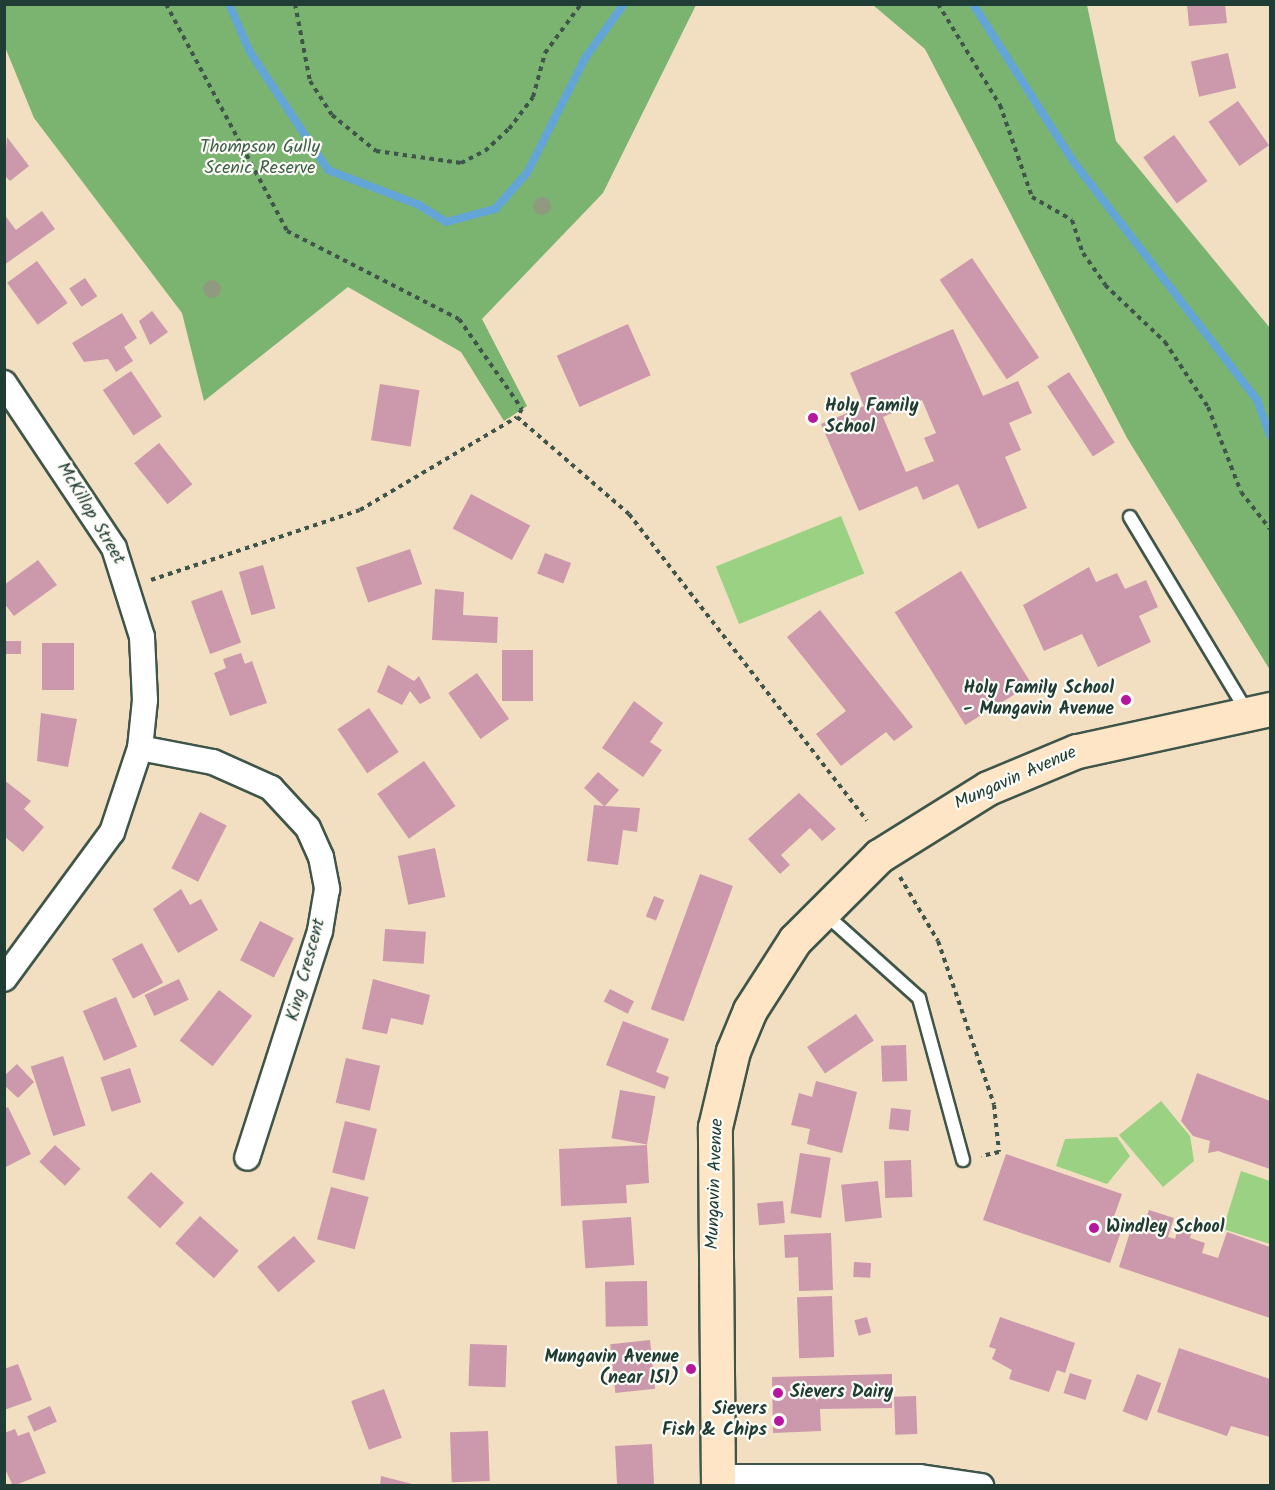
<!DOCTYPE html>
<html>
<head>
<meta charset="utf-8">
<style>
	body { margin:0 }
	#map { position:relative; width:1275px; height:1490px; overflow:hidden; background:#f2dfc1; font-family:Kalam,sans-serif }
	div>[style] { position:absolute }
	.green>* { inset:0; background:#9ad183; transform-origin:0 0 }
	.forest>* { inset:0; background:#7bb371 }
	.stream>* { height:8px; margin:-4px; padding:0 4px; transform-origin:4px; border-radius:4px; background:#63a5d7 }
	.building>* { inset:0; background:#cc98ac; transform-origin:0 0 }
	.path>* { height:4px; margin-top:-2px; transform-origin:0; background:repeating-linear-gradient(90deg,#3f5549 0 4.5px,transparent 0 9px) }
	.roads { filter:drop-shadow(2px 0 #3f5549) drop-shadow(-2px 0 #3f5549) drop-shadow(0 2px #3f5549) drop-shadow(0 -2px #3f5549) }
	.service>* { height:12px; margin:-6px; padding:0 6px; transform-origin:6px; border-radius:6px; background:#fff }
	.minor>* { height:24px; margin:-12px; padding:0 12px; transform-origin:12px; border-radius:12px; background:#fff }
	.secondary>* { height:33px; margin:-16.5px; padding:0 16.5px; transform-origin:16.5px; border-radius:16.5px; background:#fde5c5 }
	.trees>* { width:18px; height:18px; margin:-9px; border-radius:50%; background:#8f9a7e }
	.dots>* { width:16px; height:16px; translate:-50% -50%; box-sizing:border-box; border:3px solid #fdfcf7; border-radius:50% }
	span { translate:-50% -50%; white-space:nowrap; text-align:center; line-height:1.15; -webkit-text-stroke:4.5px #fdfcf7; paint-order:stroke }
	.park-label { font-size:18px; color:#3e6248 }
	.poi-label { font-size:18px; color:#1f3d34; font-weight:700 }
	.left { translate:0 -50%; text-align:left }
	.right { translate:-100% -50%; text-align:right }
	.street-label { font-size:18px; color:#1f3d34 }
	.frame { position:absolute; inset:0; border:6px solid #1f3d34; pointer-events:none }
</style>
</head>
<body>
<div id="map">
	<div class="green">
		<div style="left:841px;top:516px;width:62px;height:135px;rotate:68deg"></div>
		<div style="clip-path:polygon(1161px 1101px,1190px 1136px,1194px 1161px,1163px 1187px,1119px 1135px)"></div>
		<div style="clip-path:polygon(1117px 1137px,1130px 1156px,1107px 1184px,1056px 1166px,1065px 1139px)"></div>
		<div style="clip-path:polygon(1241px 1171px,1270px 1181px,1270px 1244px,1223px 1229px)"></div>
	</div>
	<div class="forest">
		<div style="clip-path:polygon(4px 5px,5px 4px,696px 5px,603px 193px,482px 319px,527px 406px,504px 421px,461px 352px,348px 287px,204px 401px,182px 313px,34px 118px,5px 47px)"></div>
		<div style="clip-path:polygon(873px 5px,1087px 5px,1116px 141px,1270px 328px,1270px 670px,1127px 438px,925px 49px)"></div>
	</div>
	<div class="stream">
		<div style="left:229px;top:4px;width:52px;rotate:66.4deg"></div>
		<div style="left:250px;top:52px;width:141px;rotate:56.5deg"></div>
		<div style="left:328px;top:170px;width:97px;rotate:21deg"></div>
		<div style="left:419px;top:205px;width:32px;rotate:32deg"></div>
		<div style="left:446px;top:222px;width:51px;rotate:-14.9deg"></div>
		<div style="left:495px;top:209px;width:48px;rotate:-48.4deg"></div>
		<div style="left:527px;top:173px;width:129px;rotate:-63.2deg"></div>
		<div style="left:585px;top:58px;width:67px;rotate:-54.2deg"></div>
		<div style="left:973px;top:4px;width:186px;rotate:57.5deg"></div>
		<div style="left:1073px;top:161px;width:302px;rotate:52.4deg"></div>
		<div style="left:1257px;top:400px;width:38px;rotate:70deg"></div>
	</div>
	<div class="building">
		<div style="clip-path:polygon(1187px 4px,1225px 4px,1227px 23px,1189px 26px)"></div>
		<div style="left:1228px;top:53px;width:36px;height:38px;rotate:77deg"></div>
		<div style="left:1238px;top:101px;width:54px;height:36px;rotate:55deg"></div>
		<div style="left:1174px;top:135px;width:57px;height:38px;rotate:54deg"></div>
		<div style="clip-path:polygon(7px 137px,29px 166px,10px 181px,4px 175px)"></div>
		<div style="clip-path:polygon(42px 211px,55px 229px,4px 265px,4px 214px,16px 230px)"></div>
		<div style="left:972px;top:258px;width:120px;height:39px;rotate:56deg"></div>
		<div style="left:37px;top:261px;width:52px;height:37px;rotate:54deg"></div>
		<div style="left:85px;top:278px;width:22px;height:19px;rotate:56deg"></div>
		<div style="clip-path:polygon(152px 311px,168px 332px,150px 345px,139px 321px)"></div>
		<div style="clip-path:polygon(122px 313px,137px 338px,124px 347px,133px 361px,116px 372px,108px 359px,84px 362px,72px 343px)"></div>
		<div style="left:628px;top:324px;width:56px;height:78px;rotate:66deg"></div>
		<div style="clip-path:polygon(evenodd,953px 329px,983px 396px,1018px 381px,1032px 413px,1009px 423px,1021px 450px,1005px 457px,1027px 508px,978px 529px,958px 484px,923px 500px,917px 486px,859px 511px,821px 424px,864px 406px,850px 373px,953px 329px,922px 400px,936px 433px,924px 438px,934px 461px,906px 472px,883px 417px,922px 400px)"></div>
		<div style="left:131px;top:371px;width:55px;height:34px;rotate:56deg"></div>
		<div style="left:1069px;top:372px;width:84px;height:26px;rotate:57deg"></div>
		<div style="left:380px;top:384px;width:40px;height:57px;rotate:9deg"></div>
		<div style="left:159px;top:443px;width:53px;height:32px;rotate:51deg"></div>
		<div style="left:471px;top:494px;width:67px;height:39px;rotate:28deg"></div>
		<div style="left:410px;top:549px;width:37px;height:57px;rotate:71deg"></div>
		<div style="left:545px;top:553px;width:28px;height:22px;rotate:21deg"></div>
		<div style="clip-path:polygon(38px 560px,57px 585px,14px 616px,4px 603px,4px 585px)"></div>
		<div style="left:263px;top:565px;width:45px;height:25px;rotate:74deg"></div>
		<div style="clip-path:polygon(1089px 567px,1096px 582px,1117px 573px,1125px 589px,1146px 580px,1158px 607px,1139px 616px,1151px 642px,1098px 667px,1082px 634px,1044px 651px,1023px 605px)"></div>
		<div style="left:961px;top:571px;width:133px;height:78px;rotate:58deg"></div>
		<div style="clip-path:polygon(435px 589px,464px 592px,463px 615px,498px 617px,497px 643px,432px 640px)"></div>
		<div style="left:222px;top:590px;width:56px;height:33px;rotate:70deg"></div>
		<div style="clip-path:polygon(820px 610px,913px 727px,894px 741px,886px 732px,841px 766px,816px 734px,846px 711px,787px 637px)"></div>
		<div style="left:21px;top:641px;width:13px;height:17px;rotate:90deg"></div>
		<div style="left:42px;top:643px;width:32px;height:47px"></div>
		<div style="left:502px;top:650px;width:31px;height:51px"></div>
		<div style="clip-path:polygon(241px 653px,245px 664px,252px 661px,267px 703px,230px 716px,214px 673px,226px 668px,223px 659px)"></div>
		<div style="clip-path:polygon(388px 665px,414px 681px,419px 676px,431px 698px,420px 704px,410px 691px,402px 705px,377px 692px)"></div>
		<div style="left:477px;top:673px;width:56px;height:35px;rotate:55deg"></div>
		<div style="clip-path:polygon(634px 701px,663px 723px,650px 742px,662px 750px,643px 777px,602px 748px)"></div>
		<div style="left:369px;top:708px;width:53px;height:38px;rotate:56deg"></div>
		<div style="clip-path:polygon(41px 713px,77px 719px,68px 767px,37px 761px)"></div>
		<div style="left:424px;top:761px;width:55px;height:57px;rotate:55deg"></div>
		<div style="clip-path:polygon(598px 772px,619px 790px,605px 806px,640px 808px,637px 832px,623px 830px,618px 865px,587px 861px,594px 805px,604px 806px,584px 788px)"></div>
		<div style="clip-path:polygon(4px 780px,31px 801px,24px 809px,44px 827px,23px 852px,4px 836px)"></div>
		<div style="clip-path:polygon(799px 793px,836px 829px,822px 841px,810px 828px,781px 855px,790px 865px,780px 874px,748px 839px)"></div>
		<div style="left:200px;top:812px;width:30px;height:63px;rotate:27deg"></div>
		<div style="left:435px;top:848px;width:50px;height:38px;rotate:78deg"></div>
		<div style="left:700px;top:874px;width:35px;height:144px;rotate:20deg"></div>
		<div style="clip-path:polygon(181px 889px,190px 905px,201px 899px,218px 930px,178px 953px,153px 909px)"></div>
		<div style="left:654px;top:896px;width:11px;height:22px;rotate:22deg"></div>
		<div style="left:260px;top:921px;width:38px;height:44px;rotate:27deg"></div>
		<div style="left:385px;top:929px;width:41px;height:32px;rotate:4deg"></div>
		<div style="left:142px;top:943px;width:45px;height:34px;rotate:62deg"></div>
		<div style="left:179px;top:979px;width:23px;height:38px;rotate:65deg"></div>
		<div style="clip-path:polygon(373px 979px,430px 995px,423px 1025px,391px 1018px,387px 1034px,362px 1029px)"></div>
		<div style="left:610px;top:989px;width:27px;height:14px;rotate:27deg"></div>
		<div style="left:219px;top:990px;width:42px;height:64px;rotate:38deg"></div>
		<div style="left:116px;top:997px;width:54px;height:36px;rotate:67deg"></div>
		<div style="left:856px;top:1014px;width:32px;height:59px;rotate:56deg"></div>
		<div style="clip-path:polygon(623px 1021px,669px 1039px,656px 1072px,669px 1077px,665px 1089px,606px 1065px)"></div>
		<div style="left:906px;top:1045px;width:36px;height:25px;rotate:88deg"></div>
		<div style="left:63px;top:1056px;width:73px;height:34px;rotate:72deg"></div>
		<div style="left:346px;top:1058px;width:35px;height:46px;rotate:13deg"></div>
		<div style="clip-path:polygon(17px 1064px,34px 1082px,18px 1098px,4px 1085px,4px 1076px)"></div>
		<div style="left:130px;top:1068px;width:36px;height:31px;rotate:72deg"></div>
		<div style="clip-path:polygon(1197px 1073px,1270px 1101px,1270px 1169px,1218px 1151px,1208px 1153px,1210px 1141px,1193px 1136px,1181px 1121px)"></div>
		<div style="clip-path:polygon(816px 1081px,857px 1092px,842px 1153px,807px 1144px,810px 1129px,791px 1125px,799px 1093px,812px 1097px)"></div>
		<div style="left:620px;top:1090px;width:36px;height:49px;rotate:10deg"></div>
		<div style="clip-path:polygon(8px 1107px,31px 1154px,4px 1168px,4px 1109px)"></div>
		<div style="left:891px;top:1108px;width:20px;height:21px;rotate:6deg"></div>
		<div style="left:345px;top:1121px;width:33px;height:53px;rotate:14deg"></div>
		<div style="left:55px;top:1145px;width:35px;height:23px;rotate:43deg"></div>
		<div style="clip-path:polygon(647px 1145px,649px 1183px,626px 1185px,627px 1203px,561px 1206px,559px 1149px)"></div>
		<div style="left:800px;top:1153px;width:31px;height:61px;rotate:9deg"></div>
		<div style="clip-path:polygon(1006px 1154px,1122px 1194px,1111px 1225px,1122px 1229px,1110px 1263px,983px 1220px)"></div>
		<div style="left:911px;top:1160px;width:37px;height:27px;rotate:88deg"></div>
		<div style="left:151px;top:1172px;width:45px;height:35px;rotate:43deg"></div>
		<div style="left:878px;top:1181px;width:37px;height:37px;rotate:84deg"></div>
		<div style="left:331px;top:1187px;width:39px;height:54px;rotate:15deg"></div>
		<div style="left:783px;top:1201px;width:22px;height:26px;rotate:85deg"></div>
		<div style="clip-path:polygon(1149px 1210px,1174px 1218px,1168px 1237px,1175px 1239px,1179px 1226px,1192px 1231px,1190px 1238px,1205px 1243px,1202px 1253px,1218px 1258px,1227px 1232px,1270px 1247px,1270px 1318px,1119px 1267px,1131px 1229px,1142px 1232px)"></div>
		<div style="left:200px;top:1216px;width:52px;height:37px;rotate:42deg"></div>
		<div style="left:631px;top:1217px;width:48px;height:49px;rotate:86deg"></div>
		<div style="clip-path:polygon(831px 1233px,833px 1290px,799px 1291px,798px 1257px,785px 1258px,784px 1235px)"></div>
		<div style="left:294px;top:1236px;width:33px;height:48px;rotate:50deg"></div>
		<div style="left:854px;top:1262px;width:17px;height:15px;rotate:3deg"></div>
		<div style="left:647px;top:1281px;width:45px;height:42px;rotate:89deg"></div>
		<div style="left:832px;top:1296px;width:61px;height:35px;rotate:88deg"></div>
		<div style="left:867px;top:1317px;width:16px;height:13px;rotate:75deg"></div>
		<div style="clip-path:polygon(1000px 1317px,1075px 1343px,1065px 1373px,1057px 1370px,1049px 1392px,1009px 1379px,1012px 1370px,992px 1359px,996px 1349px,989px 1347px)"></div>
		<div style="left:650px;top:1340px;width:49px;height:40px;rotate:84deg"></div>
		<div style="left:470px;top:1344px;width:37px;height:42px;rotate:2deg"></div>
		<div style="clip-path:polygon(1179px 1348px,1270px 1379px,1270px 1437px,1231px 1426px,1227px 1436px,1157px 1412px)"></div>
		<div style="clip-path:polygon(18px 1364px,32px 1400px,4px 1410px,4px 1369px)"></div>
		<div style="left:1070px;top:1373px;width:23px;height:21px;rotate:18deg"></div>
		<div style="clip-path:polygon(892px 1374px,892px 1408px,820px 1409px,821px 1431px,773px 1433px,772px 1377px)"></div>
		<div style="left:1137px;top:1374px;width:26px;height:40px;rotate:21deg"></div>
		<div style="left:384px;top:1389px;width:52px;height:35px;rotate:70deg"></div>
		<div style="left:916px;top:1396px;width:38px;height:22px;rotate:88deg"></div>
		<div style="left:50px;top:1406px;width:17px;height:25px;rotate:66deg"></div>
		<div style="clip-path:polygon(15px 1429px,18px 1436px,29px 1432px,46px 1473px,13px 1486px,4px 1467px,4px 1433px)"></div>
		<div style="left:488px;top:1431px;width:50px;height:38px;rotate:88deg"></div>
		<div style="left:652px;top:1444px;width:42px;height:37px;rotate:87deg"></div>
		<div style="clip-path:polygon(381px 1476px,416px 1485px,415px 1486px,380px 1486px)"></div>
	</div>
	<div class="path">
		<div style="left:166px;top:4px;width:257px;rotate:61.9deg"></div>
		<div style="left:287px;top:231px;width:193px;rotate:27.1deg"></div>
		<div style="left:459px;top:319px;width:110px;rotate:55deg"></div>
		<div style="left:522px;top:409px;width:9px;rotate:122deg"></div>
		<div style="left:295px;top:4px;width:78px;rotate:79deg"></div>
		<div style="left:310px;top:81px;width:40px;rotate:57.1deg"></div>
		<div style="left:332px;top:115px;width:57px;rotate:39.3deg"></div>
		<div style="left:376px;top:151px;width:86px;rotate:8deg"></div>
		<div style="left:461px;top:163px;width:27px;rotate:-27deg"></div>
		<div style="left:485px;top:151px;width:33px;rotate:-43deg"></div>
		<div style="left:509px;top:129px;width:40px;rotate:-53deg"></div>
		<div style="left:533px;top:97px;width:46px;rotate:-74.7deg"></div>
		<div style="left:545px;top:53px;width:61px;rotate:-53.7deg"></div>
		<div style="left:938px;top:4px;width:119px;rotate:58.5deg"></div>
		<div style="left:1000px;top:105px;width:97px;rotate:70.8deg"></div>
		<div style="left:1032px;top:197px;width:46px;rotate:29.9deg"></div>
		<div style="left:1072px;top:220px;width:35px;rotate:72deg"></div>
		<div style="left:1083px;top:253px;width:39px;rotate:55deg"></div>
		<div style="left:1105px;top:285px;width:83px;rotate:43.5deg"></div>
		<div style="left:1165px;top:342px;width:78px;rotate:56.5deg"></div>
		<div style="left:1208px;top:407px;width:91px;rotate:68.8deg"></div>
		<div style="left:1241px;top:492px;width:47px;rotate:51.9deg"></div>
		<div style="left:151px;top:580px;width:220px;rotate:-18.5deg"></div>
		<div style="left:360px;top:510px;width:182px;rotate:-30.6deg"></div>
		<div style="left:517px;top:417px;width:148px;rotate:40.9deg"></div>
		<div style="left:629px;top:514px;width:388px;rotate:52.2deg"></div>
		<div style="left:900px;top:877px;width:74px;rotate:59.3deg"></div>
		<div style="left:938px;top:941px;width:173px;rotate:71.1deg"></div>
		<div style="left:994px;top:1105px;width:47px;rotate:83.9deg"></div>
		<div style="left:999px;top:1152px;width:18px;rotate:167deg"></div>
	</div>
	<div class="roads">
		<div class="service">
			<div style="left:1130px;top:517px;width:227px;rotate:59deg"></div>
			<div style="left:823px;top:912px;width:129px;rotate:41.9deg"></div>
			<div style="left:919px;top:998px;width:168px;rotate:74.8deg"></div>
		</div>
		<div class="minor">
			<div style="left:4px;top:383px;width:198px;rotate:56.3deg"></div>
			<div style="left:114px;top:548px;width:93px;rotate:72.5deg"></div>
			<div style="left:142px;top:637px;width:63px;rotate:87.3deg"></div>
			<div style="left:145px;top:700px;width:48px;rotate:95.9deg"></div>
			<div style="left:140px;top:748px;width:89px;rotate:108.4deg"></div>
			<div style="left:112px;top:832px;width:182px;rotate:126.3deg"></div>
			<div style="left:140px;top:748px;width:74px;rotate:10.9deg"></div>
			<div style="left:213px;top:762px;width:64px;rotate:24.1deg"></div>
			<div style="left:271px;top:788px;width:54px;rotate:47.2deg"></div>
			<div style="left:308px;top:828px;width:32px;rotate:66deg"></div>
			<div style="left:321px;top:857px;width:33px;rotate:79deg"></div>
			<div style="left:327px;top:889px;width:43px;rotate:99.5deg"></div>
			<div style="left:320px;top:931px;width:238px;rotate:107.8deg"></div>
			<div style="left:718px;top:1477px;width:202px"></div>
			<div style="left:920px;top:1477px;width:62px;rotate:8.4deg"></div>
		</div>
		<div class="secondary">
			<div style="left:718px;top:1486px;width:359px;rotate:-90.5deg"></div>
			<div style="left:715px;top:1127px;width:78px;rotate:-76.7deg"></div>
			<div style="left:733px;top:1051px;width:44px;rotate:-67.5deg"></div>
			<div style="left:750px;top:1010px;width:83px;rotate:-57.3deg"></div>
			<div style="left:795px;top:940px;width:119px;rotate:-45deg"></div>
			<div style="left:879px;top:856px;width:128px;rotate:-32deg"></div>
			<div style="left:988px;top:788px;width:96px;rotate:-22.6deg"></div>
			<div style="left:1077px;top:751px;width:198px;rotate:-12.3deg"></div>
		</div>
	</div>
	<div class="trees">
		<div style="left:542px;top:206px"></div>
		<div style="left:212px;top:289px"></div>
	</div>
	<div class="dots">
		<div style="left:813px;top:418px;background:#b5179e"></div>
		<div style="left:1126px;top:700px;background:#b5179e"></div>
		<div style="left:1094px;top:1228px;background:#b5179e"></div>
		<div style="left:691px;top:1369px;background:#b5179e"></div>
		<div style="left:778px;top:1393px;background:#b5179e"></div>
		<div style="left:779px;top:1421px;background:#b5179e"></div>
	</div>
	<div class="park-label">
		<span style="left:260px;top:159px">Thompson Gully<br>Scenic Reserve</span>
	</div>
	<div class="poi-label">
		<span class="left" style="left:825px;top:418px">Holy Family<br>School</span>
		<span class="right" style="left:1114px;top:700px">Holy Family School<br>- Mungavin Avenue</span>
		<span class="left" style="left:1106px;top:1228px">Windley School</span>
		<span class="right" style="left:679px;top:1369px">Mungavin Avenue<br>(near 151)</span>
		<span class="left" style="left:790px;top:1393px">Sievers Dairy</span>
		<span class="right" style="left:767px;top:1421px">Sievers<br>Fish &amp; Chips</span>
	</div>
	<div class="street-label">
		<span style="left:90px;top:514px;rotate:59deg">McKillop Street</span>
		<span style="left:1016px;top:779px;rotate:-24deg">Mungavin Avenue</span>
		<span style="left:307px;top:970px;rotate:-75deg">King Crescent</span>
		<span style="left:716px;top:1184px;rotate:-88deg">Mungavin Avenue</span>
	</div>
	<div class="frame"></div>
</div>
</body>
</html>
